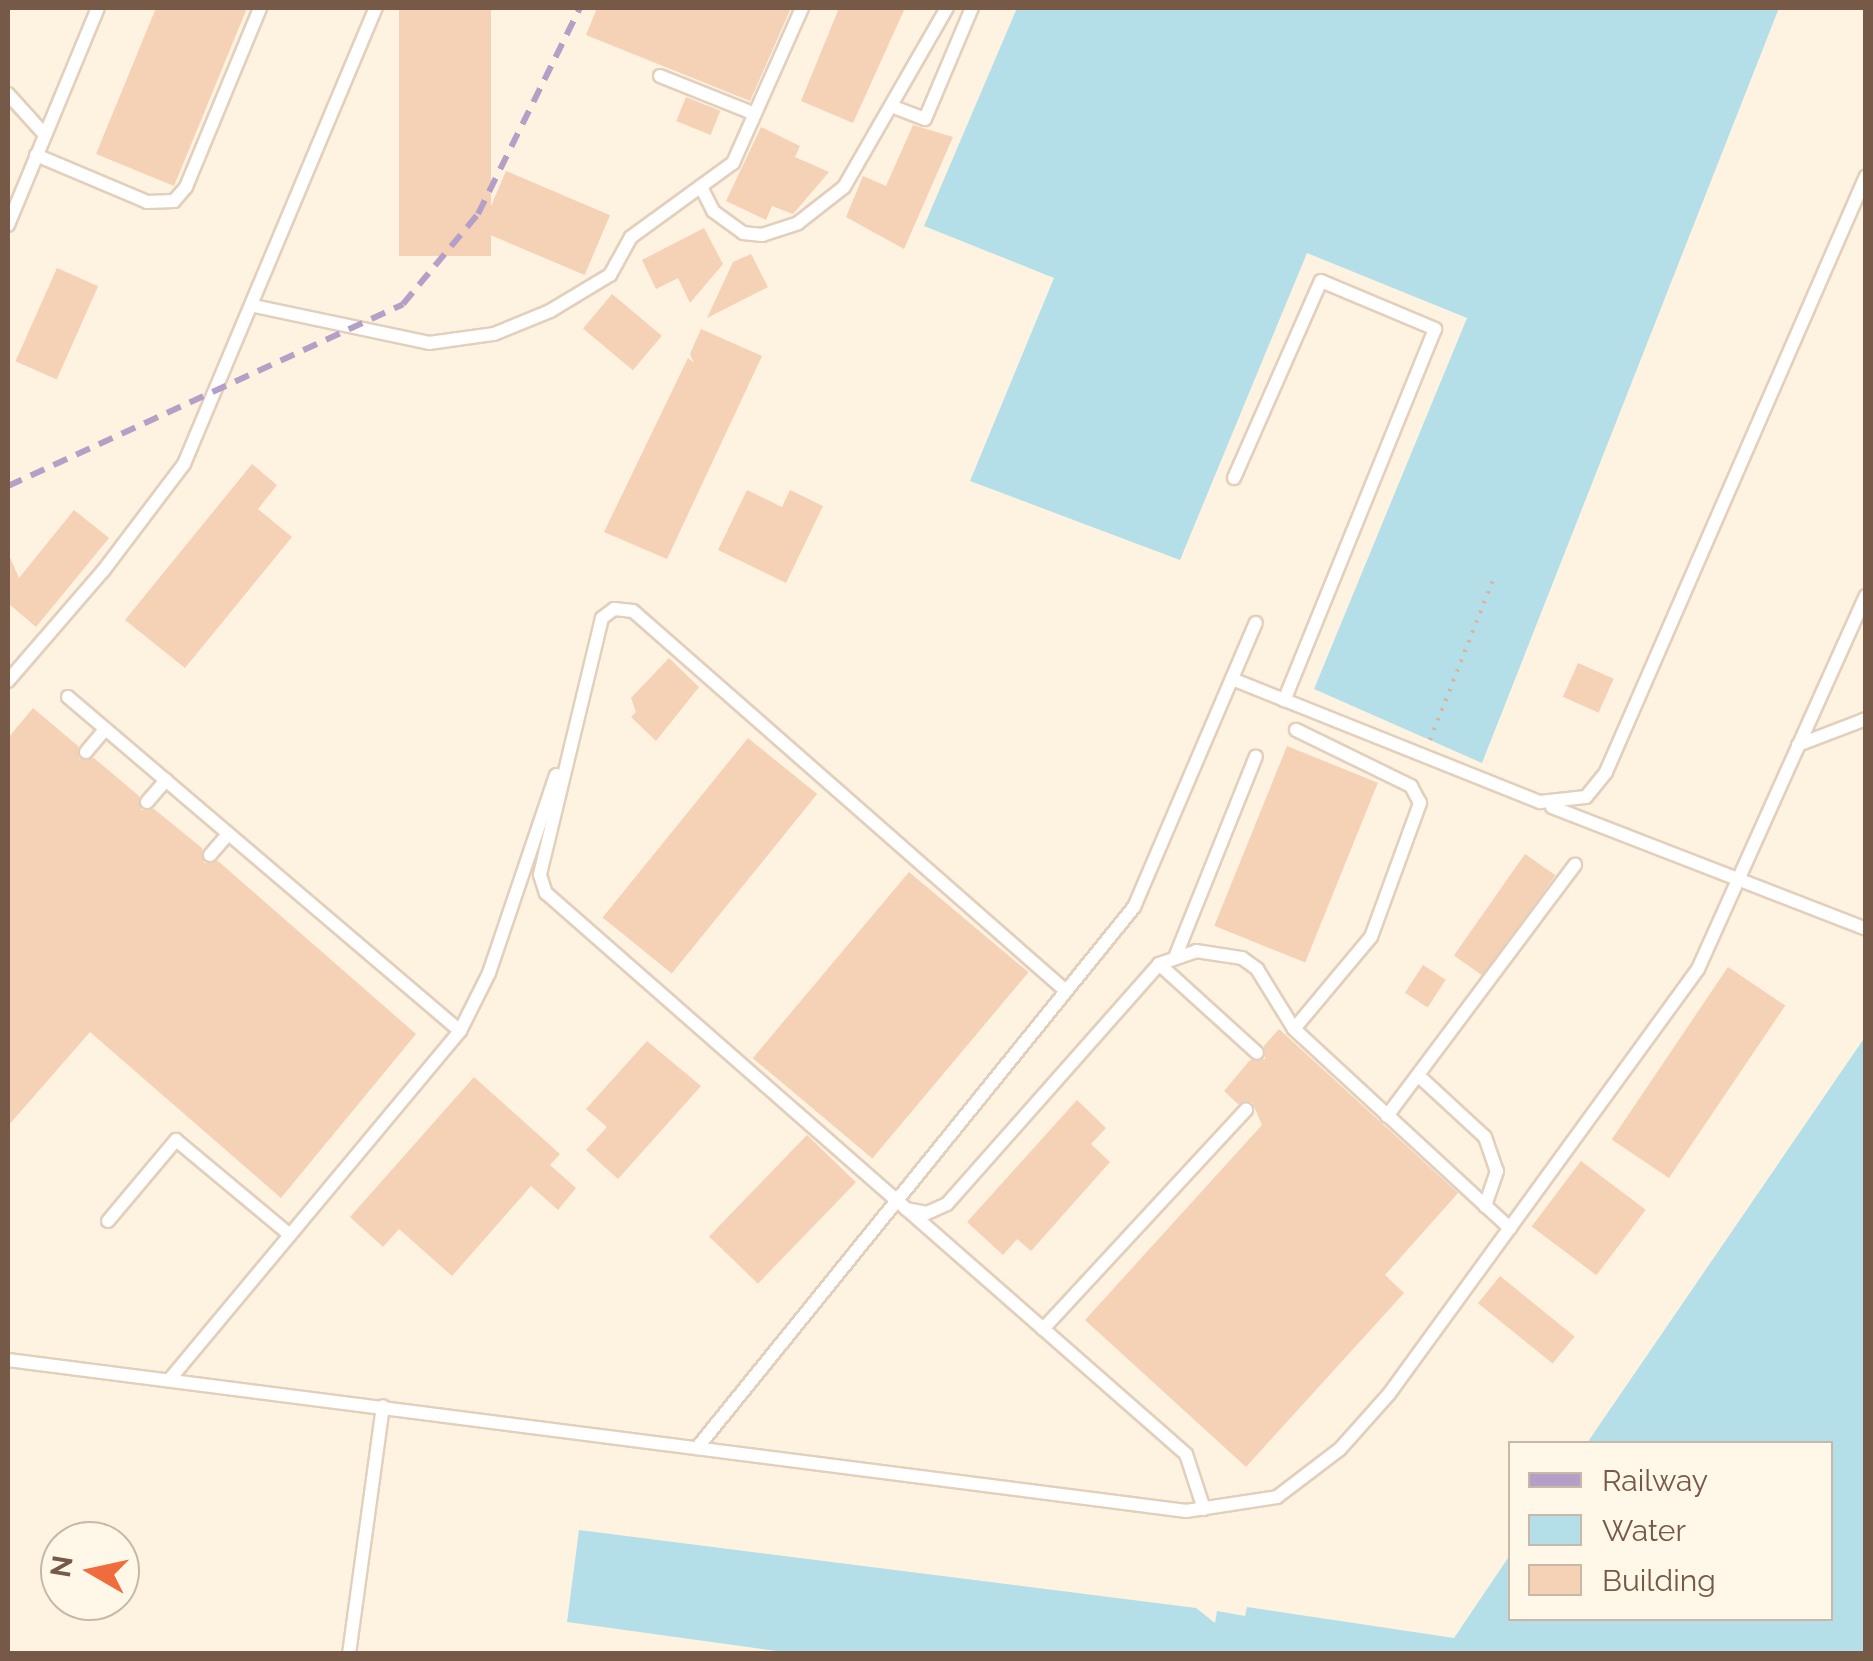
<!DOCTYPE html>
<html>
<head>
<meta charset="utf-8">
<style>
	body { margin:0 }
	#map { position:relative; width:1873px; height:1661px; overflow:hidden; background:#fef3e0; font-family:Raleway,sans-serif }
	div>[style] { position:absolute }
	.water>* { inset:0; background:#b4dee8 }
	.building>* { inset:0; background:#f5d1b6; transform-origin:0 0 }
	.path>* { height:4px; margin-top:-2px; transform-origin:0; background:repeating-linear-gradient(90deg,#d9b599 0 2.5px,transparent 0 10.5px) }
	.roads { filter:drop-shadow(2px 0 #e2cfbc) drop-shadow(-2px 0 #e2cfbc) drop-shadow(0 2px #e2cfbc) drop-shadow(0 -2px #e2cfbc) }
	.service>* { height:12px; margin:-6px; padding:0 6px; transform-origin:6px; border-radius:6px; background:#fff }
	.rail>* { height:6px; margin-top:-3px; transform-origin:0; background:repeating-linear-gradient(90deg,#b69fc7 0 15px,transparent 0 25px) }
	span { translate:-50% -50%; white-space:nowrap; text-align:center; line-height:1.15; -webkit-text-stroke:8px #fff7e8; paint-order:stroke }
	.frame { position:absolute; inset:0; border:10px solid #765946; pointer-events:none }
	.legend { position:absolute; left:1508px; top:1441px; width:325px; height:180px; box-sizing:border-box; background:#fff7e8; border:2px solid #c8b8a7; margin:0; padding:12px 18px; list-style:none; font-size:30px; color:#765946 }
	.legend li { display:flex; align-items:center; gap:20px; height:50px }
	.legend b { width:50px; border:2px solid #c8b8a7 }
	.north { position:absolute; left:40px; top:1521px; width:100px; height:100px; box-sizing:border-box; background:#fff7e8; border:2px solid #c8b8a7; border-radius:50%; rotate:279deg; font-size:28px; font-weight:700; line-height:40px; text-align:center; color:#765946 }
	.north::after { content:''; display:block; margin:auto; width:35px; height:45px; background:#f06c3d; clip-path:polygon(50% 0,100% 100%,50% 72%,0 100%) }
</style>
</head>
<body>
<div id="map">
	<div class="water">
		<div style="clip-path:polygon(1017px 8px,1779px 8px,1482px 763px,1314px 689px,1467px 318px,1307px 253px,1180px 560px,970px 481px,1054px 278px,924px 226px)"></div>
		<div style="clip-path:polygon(1865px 1037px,1865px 1653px,799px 1654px,567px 1622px,579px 1530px,1196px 1608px,1215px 1623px,1217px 1611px,1245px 1616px,1247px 1607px,1454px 1638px,1510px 1555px,1510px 1618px,1830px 1618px,1830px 1444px,1587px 1443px)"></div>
	</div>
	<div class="building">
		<div style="clip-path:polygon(156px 8px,247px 8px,174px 186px,96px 154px)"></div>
		<div style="left:399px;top:8px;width:92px;height:248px"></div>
		<div style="clip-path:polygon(597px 8px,791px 8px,750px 101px,586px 35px)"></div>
		<div style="clip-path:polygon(839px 8px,905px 8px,853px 123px,801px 101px)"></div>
		<div style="left:686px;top:97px;width:37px;height:26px;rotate:22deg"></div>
		<div style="clip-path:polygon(913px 125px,953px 137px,904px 249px,846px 217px,863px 176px,886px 186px)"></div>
		<div style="clip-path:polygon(761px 127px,800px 146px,795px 157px,829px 172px,793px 214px,772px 206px,766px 220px,726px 201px)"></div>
		<div style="left:506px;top:171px;width:113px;height:65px;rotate:23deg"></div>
		<div style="clip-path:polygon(704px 228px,723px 264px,690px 303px,678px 278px,656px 289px,642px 260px)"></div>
		<div style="clip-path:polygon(751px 254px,768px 287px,707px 318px,733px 262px)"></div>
		<div style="left:57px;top:268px;width:45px;height:102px;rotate:24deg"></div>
		<div style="left:612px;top:294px;width:65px;height:45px;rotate:40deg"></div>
		<div style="clip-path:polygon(701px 329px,762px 356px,667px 559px,604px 532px,688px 358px,694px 363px,690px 354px)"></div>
		<div style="clip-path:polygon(252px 464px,277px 485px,258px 509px,292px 537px,185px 668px,125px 620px)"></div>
		<div style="clip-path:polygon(747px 490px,782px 507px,790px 490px,823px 506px,786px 583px,718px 550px)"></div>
		<div style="clip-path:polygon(74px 510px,109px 538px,36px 627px,8px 603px,8px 553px,19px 578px)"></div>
		<div style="clip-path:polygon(669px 658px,699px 687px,656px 741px,631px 717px,636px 712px,631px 698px)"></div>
		<div style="left:1578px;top:663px;width:39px;height:37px;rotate:24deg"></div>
		<div style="clip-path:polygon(33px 708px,78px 746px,79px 759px,94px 758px,139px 796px,141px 810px,154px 809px,202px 848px,204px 863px,218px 861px,416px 1034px,281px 1198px,90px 1032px,8px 1126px,8px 738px)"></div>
		<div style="left:748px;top:738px;width:89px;height:231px;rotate:39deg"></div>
		<div style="left:1287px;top:746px;width:98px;height:194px;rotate:22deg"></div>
		<div style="left:1525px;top:854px;width:37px;height:124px;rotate:35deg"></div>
		<div style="left:909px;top:872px;width:156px;height:243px;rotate:40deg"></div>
		<div style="left:1423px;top:965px;width:27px;height:33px;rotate:33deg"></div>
		<div style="left:1728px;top:967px;width:69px;height:208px;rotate:34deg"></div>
		<div style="clip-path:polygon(1279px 1029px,1458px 1193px,1385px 1275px,1404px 1293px,1246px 1467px,1085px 1320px,1262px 1125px,1252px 1102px,1238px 1104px,1224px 1091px,1250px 1060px,1265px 1059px,1264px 1046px)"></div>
		<div style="clip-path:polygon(647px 1041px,701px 1086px,618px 1179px,586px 1150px,607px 1127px,586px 1109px)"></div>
		<div style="clip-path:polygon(474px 1077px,560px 1154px,550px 1165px,576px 1188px,558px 1210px,531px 1186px,452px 1276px,399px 1229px,383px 1247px,350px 1217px)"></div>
		<div style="clip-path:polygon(1077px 1100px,1106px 1128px,1091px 1144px,1110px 1162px,1031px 1251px,1017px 1239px,1003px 1255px,967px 1222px)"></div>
		<div style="left:807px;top:1135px;width:68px;height:141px;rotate:44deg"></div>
		<div style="left:1581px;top:1161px;width:81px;height:82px;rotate:37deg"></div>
		<div style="left:1500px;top:1276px;width:96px;height:35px;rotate:39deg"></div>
	</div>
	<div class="path">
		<div style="left:1430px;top:740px;width:172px;rotate:-68.5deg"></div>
	</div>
	<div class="roads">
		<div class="service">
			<div style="left:660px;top:76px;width:102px;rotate:21.8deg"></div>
			<div style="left:8px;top:94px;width:55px;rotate:47.9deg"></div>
			<div style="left:891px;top:106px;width:36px;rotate:21deg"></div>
			<div style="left:925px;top:119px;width:121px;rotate:-67.1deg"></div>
			<div style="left:36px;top:155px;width:121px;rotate:22.9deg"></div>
			<div style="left:147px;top:202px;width:27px;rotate:-2deg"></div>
			<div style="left:174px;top:201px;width:18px;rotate:-49deg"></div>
			<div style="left:186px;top:187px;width:194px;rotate:-67.5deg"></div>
			<div style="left:701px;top:187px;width:27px;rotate:63deg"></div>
			<div style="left:713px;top:211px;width:37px;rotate:36deg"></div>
			<div style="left:743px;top:233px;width:19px;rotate:6deg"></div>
			<div style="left:762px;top:235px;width:38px;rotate:-18deg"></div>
			<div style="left:798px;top:223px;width:58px;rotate:-38deg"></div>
			<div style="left:844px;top:187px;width:207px;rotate:-60.1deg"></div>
			<div style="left:8px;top:225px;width:235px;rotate:-67.5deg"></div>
			<div style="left:254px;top:306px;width:179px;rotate:11.9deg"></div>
			<div style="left:429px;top:343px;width:66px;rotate:-7.9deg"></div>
			<div style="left:494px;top:334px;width:61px;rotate:-22.3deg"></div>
			<div style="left:550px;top:311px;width:70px;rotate:-31deg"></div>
			<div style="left:610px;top:275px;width:43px;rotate:-61.1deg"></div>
			<div style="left:631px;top:237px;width:126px;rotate:-36deg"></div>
			<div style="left:733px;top:163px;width:170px;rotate:-66deg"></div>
			<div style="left:1234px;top:478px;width:215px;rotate:-66.2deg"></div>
			<div style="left:1321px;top:281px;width:124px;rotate:22.8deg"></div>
			<div style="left:1435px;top:329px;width:401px;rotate:112.1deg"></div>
			<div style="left:1232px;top:679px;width:332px;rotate:21.8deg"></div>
			<div style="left:1540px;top:802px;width:46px;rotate:-6.2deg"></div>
			<div style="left:1586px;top:797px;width:32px;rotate:-51deg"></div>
			<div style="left:1606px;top:772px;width:650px;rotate:-66.43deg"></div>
			<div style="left:8px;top:681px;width:145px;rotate:-49.2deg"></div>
			<div style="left:103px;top:571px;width:134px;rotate:-52.9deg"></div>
			<div style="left:184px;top:464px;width:495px;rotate:-67.2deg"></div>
			<div style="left:68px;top:697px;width:515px;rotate:40.43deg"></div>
			<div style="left:1798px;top:745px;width:73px;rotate:-20.9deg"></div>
			<div style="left:86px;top:752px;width:30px;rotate:-50deg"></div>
			<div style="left:147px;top:802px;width:29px;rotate:-49deg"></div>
			<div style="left:1552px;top:807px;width:335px;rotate:21.2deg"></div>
			<div style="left:210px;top:855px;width:28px;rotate:-49deg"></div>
			<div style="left:1176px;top:955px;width:214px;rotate:-68.1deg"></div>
			<div style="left:1159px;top:964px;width:132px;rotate:42.2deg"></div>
			<div style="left:1066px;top:991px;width:576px;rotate:-138.73deg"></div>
			<div style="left:633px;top:611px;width:19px;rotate:-174deg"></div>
			<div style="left:614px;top:609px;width:15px;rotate:143deg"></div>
			<div style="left:602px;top:618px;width:264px;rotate:103.6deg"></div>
			<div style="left:540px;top:875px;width:19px;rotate:72deg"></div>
			<div style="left:546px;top:893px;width:851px;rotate:41.24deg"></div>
			<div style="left:1186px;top:1454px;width:58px;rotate:71.9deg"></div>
			<div style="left:1294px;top:1029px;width:120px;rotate:-50.1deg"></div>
			<div style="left:1371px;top:937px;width:143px;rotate:-69.9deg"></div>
			<div style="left:1420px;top:803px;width:19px;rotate:-118deg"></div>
			<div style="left:1411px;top:786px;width:128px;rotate:-154deg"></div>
			<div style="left:1421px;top:1078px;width:87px;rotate:42.7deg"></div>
			<div style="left:1485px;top:1137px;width:36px;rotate:71deg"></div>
			<div style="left:1497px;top:1171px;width:37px;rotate:109deg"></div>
			<div style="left:1387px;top:1116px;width:314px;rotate:-53.2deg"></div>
			<div style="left:906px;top:1209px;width:21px;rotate:11deg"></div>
			<div style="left:927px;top:1213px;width:22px;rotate:-24deg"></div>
			<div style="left:947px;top:1204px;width:320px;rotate:-48.5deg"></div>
			<div style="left:1159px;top:964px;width:39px;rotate:-19deg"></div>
			<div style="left:1196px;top:951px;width:47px;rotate:8.7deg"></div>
			<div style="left:1242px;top:958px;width:19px;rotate:36deg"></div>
			<div style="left:1257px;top:969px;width:70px;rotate:58.3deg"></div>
			<div style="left:1294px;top:1029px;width:294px;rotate:42.7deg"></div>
			<div style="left:108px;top:1221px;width:106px;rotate:-50deg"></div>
			<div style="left:176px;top:1140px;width:148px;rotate:39.8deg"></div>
			<div style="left:1043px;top:1329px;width:299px;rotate:-47.2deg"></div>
			<div style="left:8px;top:1360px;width:1188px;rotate:7.3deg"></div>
			<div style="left:1186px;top:1511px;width:92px;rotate:-8.7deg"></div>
			<div style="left:1277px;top:1497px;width:79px;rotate:-37.3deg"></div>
			<div style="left:1340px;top:1449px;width:74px;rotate:-48.3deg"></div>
			<div style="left:1389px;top:1394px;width:525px;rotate:-53.98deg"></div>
			<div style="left:1698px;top:969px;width:409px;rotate:-65.8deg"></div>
			<div style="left:170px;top:1379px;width:453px;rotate:-50.2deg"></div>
			<div style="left:460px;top:1031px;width:65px;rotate:-63.4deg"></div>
			<div style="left:489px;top:973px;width:209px;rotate:-71.3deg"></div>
			<div style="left:697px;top:1448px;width:695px;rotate:-51.07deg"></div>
			<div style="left:1134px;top:907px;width:309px;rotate:-66.8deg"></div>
			<div style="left:349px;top:1654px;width:250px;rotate:-82.2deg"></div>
		</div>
	</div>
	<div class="rail">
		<div style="left:8px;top:486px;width:435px;rotate:-24.7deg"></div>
		<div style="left:403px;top:304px;width:117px;rotate:-50.2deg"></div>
		<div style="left:478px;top:214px;width:230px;rotate:-63.7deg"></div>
	</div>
	<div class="frame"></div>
	<ul class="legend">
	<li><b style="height:12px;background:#b69fc7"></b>Railway</li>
	<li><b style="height:28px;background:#b4dee8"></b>Water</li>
	<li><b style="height:28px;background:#f5d1b6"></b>Building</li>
	</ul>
	<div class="north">N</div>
</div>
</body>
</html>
